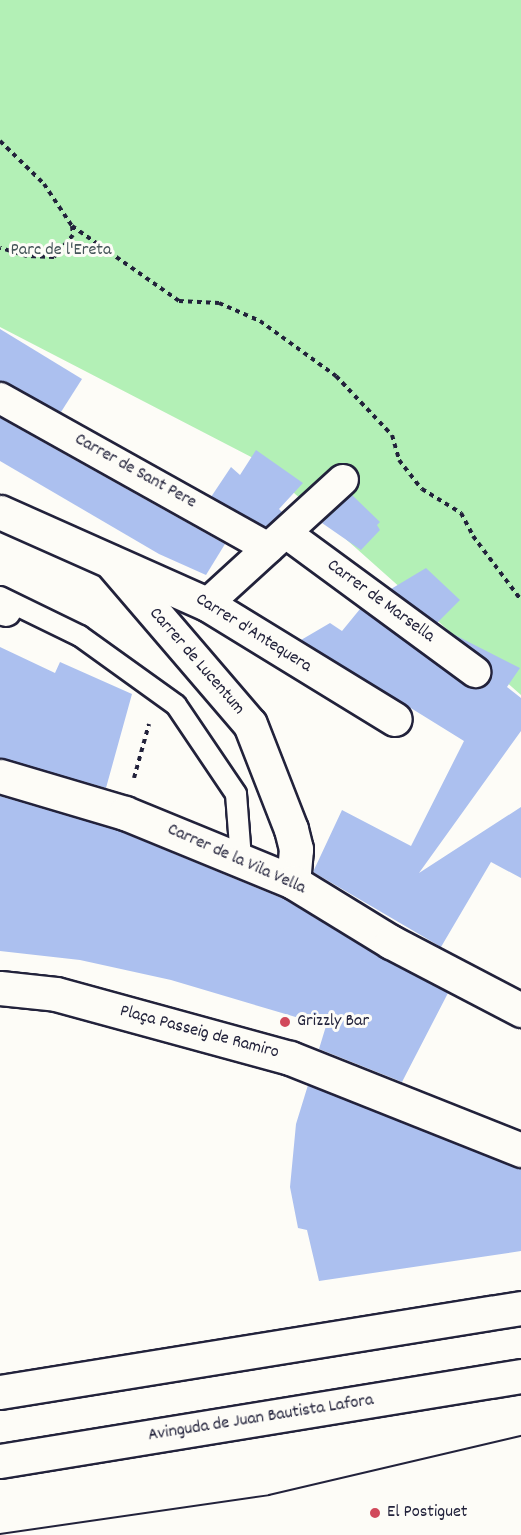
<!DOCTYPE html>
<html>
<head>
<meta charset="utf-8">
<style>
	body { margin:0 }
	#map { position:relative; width:521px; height:1535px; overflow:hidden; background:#fdfcf7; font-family:Dekko,sans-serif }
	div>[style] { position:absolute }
	.green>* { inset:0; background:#b3f0b6 }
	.building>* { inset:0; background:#acc0ef }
	.path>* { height:4px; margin-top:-2px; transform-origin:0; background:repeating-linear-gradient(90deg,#22223b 0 4.5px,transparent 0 9px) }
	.roads { filter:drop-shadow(2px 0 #22223b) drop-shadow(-2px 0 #22223b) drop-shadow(0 2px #22223b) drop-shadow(0 -2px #22223b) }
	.service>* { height:20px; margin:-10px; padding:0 10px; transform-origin:10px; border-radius:10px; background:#fdfcf7 }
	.pedestrian>* { height:30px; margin:-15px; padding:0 15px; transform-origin:15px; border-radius:15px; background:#fdfcf7 }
	.minor>* { height:33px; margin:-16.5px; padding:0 16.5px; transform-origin:16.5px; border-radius:16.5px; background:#fdfcf7 }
	.primary>* { height:33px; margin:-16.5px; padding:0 16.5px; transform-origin:16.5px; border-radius:16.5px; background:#fdfcf7 }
	.tram>* { height:1.5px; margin:-0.75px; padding:0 0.75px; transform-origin:0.75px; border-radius:0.75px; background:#22223b }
	.dots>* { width:16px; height:16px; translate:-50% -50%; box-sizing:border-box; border:3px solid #fdfcf7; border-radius:50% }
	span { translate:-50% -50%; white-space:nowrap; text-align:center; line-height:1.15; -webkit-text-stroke:6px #fdfcf7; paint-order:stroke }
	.park-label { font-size:18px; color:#46565a }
	.street-label { font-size:18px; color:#22223b }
	.poi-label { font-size:18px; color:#22223b }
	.left { translate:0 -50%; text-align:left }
</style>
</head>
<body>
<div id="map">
	<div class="green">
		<div style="clip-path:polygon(0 0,521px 0,521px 695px,257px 460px,0 327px)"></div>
	</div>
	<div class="building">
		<div style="clip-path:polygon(0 329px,82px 379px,61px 412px,0 381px)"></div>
		<div style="clip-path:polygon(0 418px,225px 544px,206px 575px,159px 554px,0 461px)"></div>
		<div style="clip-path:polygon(256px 450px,303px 483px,279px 509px,282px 512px,266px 527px,211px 497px,231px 467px,240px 475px)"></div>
		<div style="clip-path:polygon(352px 495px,380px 522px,377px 525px,380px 530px,361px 550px,322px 523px)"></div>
		<div style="clip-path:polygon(426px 568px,460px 600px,437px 623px,391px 589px)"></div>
		<div style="clip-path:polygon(360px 609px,473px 689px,488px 683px,491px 666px,451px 633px,520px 668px,507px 687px,521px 698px,521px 731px,419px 873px,521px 807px,521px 878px,491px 862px,441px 947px,313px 872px,342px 810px,411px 846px,464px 741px,301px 640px,330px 623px,342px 631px)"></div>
		<div style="clip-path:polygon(0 647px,55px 673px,60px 662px,132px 694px,106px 788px,0 758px)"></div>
		<div style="clip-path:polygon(0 796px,119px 831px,284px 899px,381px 958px,448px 993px,402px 1082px,319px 1049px,326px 1026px,171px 980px,80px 960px,0 951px)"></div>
		<div style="clip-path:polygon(308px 1085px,521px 1168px,521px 1251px,319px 1281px,307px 1230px,298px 1228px,290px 1187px,296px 1124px)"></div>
	</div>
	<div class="path">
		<div style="left:0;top:141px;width:62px;rotate:44.3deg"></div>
		<div style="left:44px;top:184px;width:50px;rotate:56.3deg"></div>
		<div style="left:72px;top:226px;width:9px;rotate:84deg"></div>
		<div style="left:73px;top:235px;width:29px;rotate:131deg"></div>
		<div style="left:54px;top:257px;width:27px;rotate:-178deg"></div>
		<div style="left:27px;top:256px;width:28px;rotate:-163deg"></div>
		<div style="left:72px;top:226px;width:131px;rotate:35deg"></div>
		<div style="left:179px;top:301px;width:40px;rotate:2.9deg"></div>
		<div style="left:219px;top:303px;width:45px;rotate:23.7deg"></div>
		<div style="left:260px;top:321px;width:94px;rotate:35.9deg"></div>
		<div style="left:336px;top:376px;width:81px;rotate:46.5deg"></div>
		<div style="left:392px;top:435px;width:26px;rotate:74deg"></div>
		<div style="left:399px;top:460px;width:37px;rotate:52deg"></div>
		<div style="left:422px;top:489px;width:46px;rotate:31.6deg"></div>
		<div style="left:461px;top:513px;width:26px;rotate:62deg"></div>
		<div style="left:473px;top:536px;width:80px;rotate:53.1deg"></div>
		<div style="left:134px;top:778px;width:56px;rotate:-74.5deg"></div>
	</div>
	<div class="roads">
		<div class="service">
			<div style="left:0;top:597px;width:89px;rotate:26deg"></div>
			<div style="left:80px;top:636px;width:118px;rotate:35.7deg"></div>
			<div style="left:176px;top:705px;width:107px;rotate:56deg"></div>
			<div style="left:236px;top:794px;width:65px;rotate:85.6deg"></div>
		</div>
		<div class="pedestrian">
			<div style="left:0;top:398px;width:307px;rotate:29.2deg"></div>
			<div style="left:286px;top:533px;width:235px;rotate:36.3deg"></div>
			<div style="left:207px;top:604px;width:184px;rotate:-42.4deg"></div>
			<div style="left:0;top:609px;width:6px;rotate:18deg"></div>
		</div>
		<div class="minor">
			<div style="left:0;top:512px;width:227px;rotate:24deg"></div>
			<div style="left:207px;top:604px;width:220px;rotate:31.5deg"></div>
			<div style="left:111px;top:562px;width:213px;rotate:49.4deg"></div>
			<div style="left:250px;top:724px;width:113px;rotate:68.7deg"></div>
			<div style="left:291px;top:829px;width:21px;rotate:76deg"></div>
			<div style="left:296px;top:849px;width:33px;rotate:95deg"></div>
			<div style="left:0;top:776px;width:130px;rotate:16.5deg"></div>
			<div style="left:125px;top:813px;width:182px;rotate:22.3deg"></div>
			<div style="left:293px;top:882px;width:115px;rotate:31.5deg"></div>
			<div style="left:391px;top:942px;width:147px;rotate:27.6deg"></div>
			<div style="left:0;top:988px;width:56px;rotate:6.1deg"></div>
			<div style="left:56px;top:994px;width:243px;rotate:15.3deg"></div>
			<div style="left:290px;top:1058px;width:249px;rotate:21.7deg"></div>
		</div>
		<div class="primary">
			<div style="left:0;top:1392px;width:528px;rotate:-9.16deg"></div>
			<div style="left:0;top:1461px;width:528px;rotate:-9.27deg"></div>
		</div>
	</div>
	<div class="tram">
		<div style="left:0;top:1534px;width:272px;rotate:-8.2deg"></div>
		<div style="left:269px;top:1495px;width:259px;rotate:-13.2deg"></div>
	</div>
	<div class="dots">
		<div style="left:285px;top:1022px;background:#d1495b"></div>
		<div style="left:375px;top:1513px;background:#d1495b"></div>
	</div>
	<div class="park-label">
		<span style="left:61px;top:251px">Parc de l'Ereta</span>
	</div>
	<div class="street-label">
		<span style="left:135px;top:472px;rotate:29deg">Carrer de Sant Pere</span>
		<span style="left:380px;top:602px;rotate:36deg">Carrer de Marsella</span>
		<span style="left:253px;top:634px;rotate:32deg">Carrer d'Antequera</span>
		<span style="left:196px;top:662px;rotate:49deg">Carrer de Lucentum</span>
		<span style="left:236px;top:860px;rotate:24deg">Carrer de la Vila Vella</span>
		<span style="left:199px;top:1033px;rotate:15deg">Plaça Passeig de Ramiro</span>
		<span style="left:261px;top:1419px;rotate:-9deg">Avinguda de Juan Bautista Lafora</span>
	</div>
	<div class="poi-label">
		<span class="left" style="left:297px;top:1022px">Grizzly Bar</span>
		<span class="left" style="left:387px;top:1513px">El Postiguet</span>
	</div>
</div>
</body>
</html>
